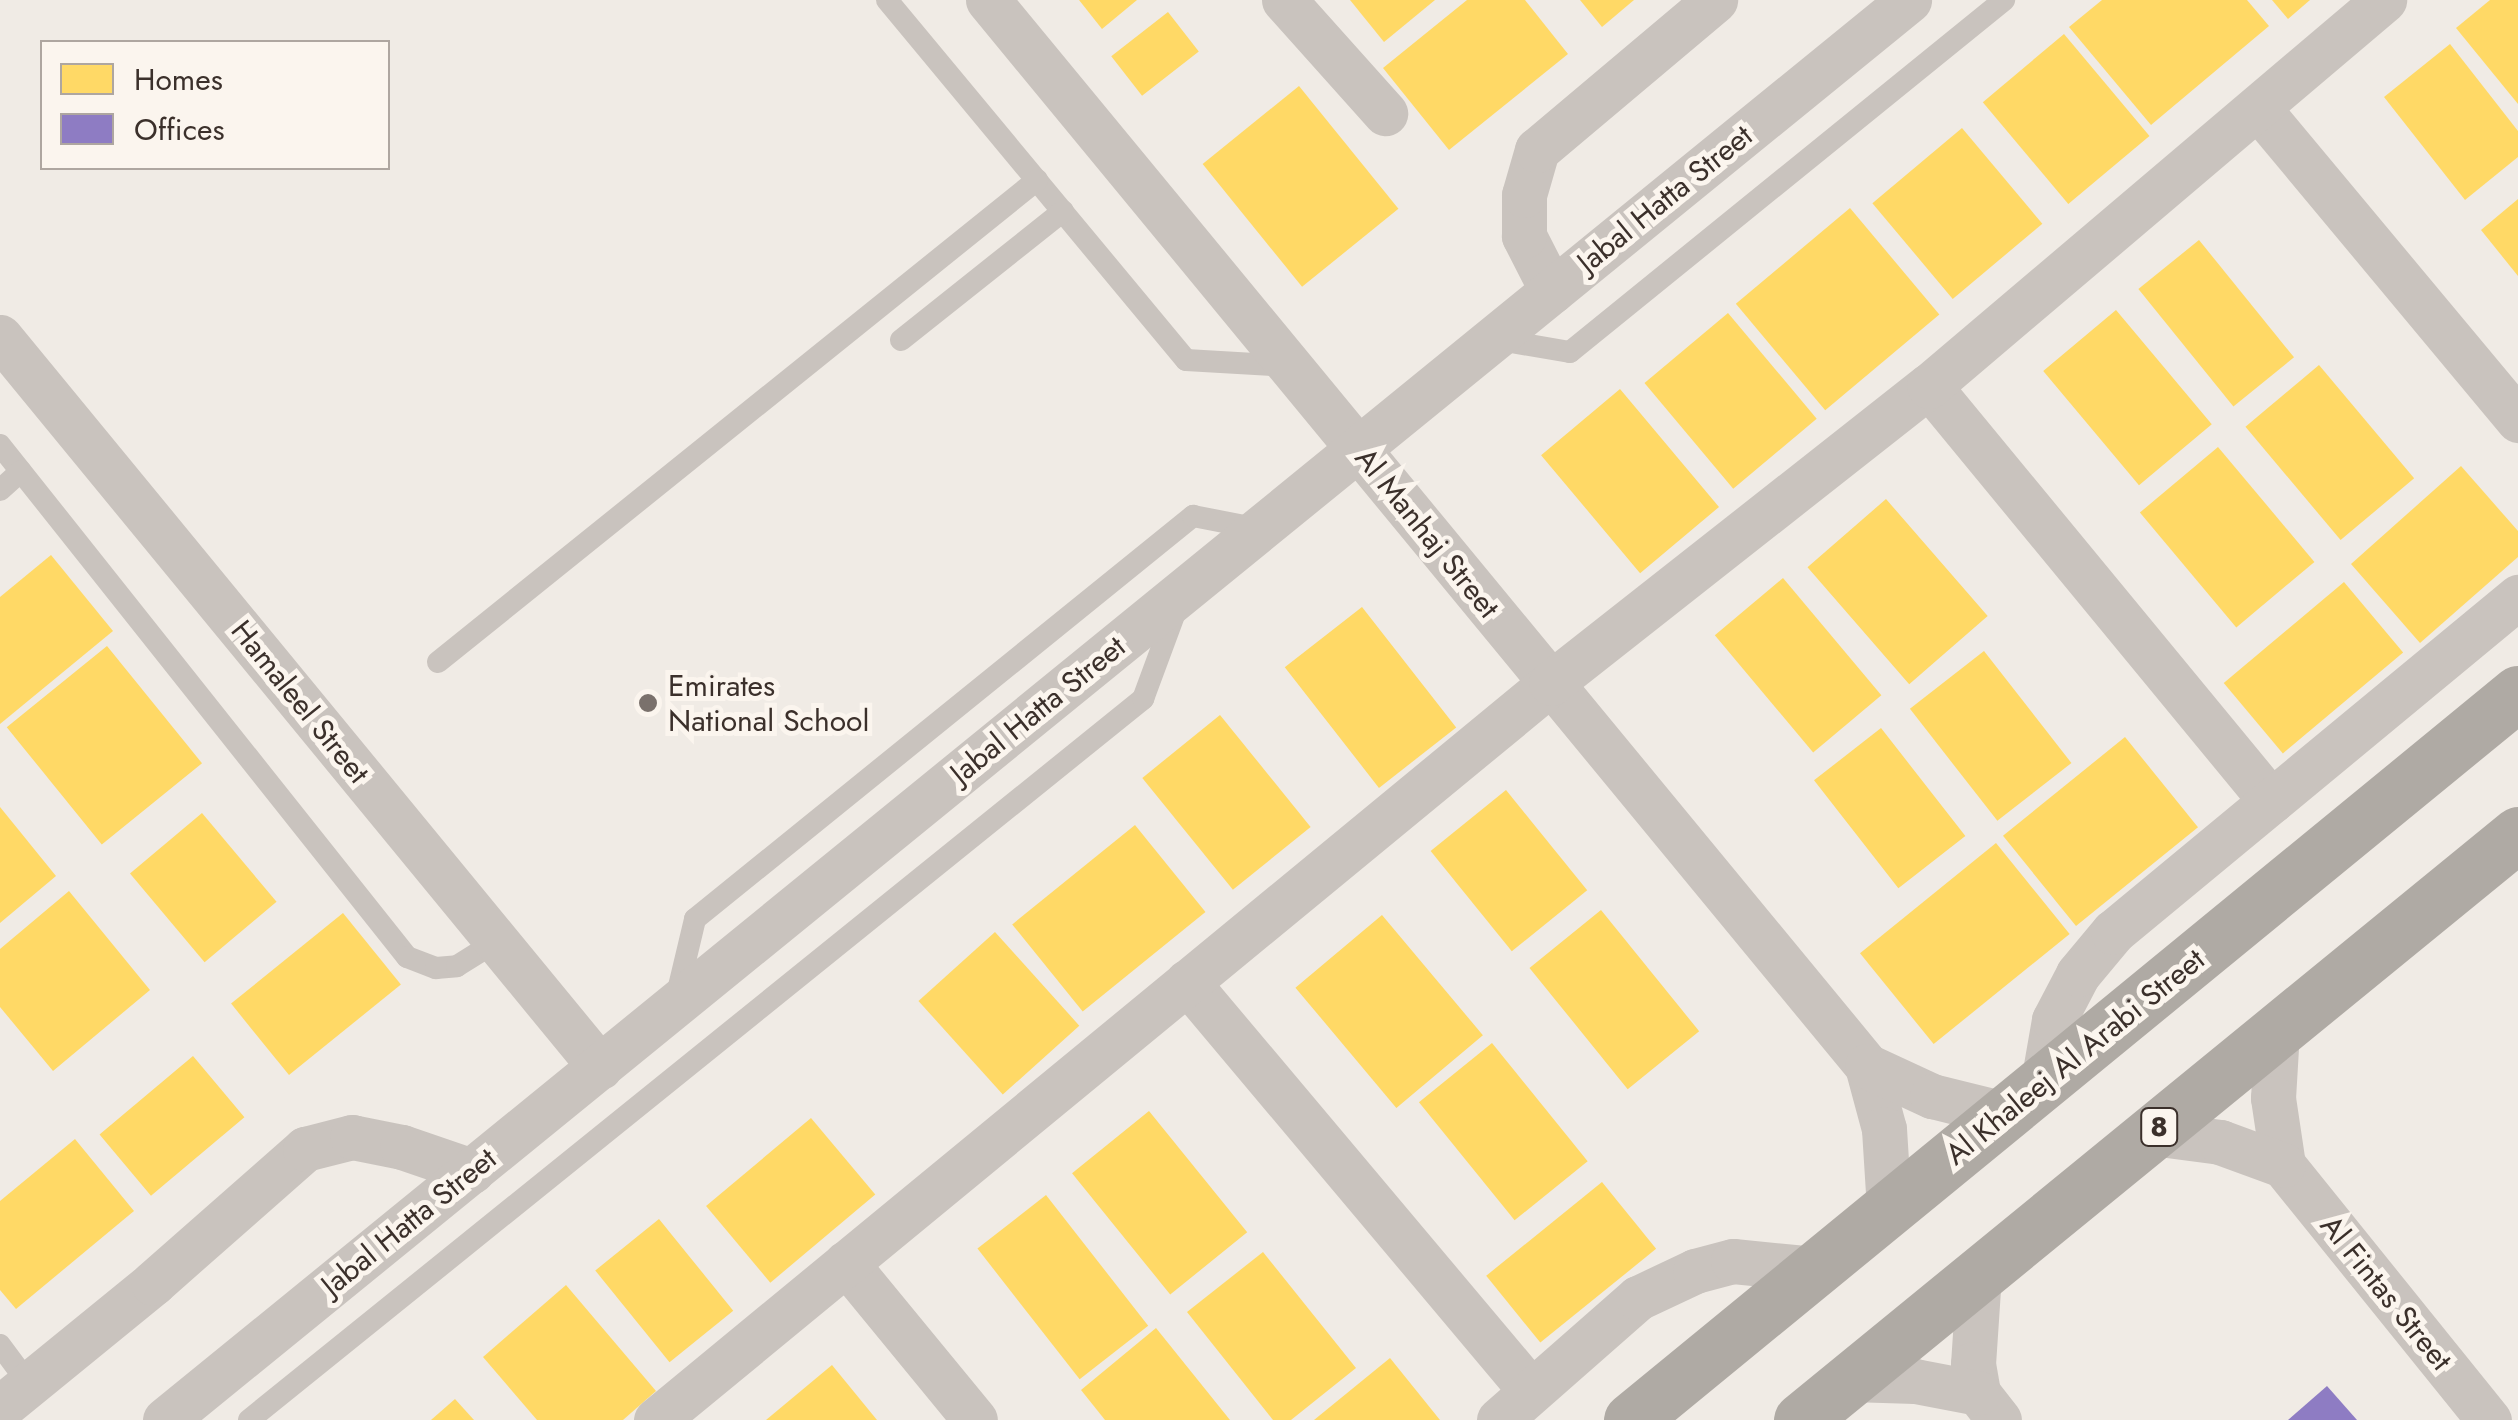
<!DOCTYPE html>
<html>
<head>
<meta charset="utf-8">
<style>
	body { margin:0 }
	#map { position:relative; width:2518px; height:1420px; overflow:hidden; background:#f0ebe5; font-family:Jost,sans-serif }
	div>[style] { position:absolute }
	.homes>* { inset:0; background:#ffd966; transform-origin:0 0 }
	.offices>* { inset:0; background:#8e7cc3 }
	.lane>* { height:22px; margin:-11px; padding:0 11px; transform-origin:11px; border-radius:11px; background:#c9c3be }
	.street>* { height:45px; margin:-22.5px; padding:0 22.5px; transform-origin:22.5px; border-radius:22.5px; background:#c9c3be }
	.highway>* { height:55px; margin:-27.5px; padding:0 27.5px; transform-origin:27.5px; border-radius:27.5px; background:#afaaa4 }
	.dots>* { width:28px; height:28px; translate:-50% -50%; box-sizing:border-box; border:5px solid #fbf5ee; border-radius:50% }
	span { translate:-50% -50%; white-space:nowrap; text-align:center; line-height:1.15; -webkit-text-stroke:10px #fbf5ee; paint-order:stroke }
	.shield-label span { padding:2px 8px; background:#fbf5ee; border:2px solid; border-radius:8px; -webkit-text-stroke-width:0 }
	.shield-label { font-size:28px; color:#3b302b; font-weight:700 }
	.street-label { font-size:30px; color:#3b302b }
	.poi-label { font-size:30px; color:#3b302b }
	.left { translate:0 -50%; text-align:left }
	.legend { position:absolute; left:40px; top:40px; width:350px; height:130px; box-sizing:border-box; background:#fbf5ee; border:2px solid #aea6a0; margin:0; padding:12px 18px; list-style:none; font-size:30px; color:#3b302b }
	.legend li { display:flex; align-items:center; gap:20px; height:50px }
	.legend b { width:50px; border:2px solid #aea6a0 }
</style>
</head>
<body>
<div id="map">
	<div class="homes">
		<div style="clip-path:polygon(1079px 0,1137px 0,1102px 29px)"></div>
		<div style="clip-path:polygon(1350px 0,1435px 0,1384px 42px)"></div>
		<div style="clip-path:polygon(1467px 0,1525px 0,1568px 54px,1449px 150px,1383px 68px)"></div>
		<div style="clip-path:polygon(1580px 0,1634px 0,1602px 27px)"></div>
		<div style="clip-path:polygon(2102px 0,2247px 0,2269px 26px,2151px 125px,2069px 27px)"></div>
		<div style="clip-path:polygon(2272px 0,2310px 0,2288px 19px)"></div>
		<div style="clip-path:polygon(2490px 0,2518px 0,2518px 104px,2456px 28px)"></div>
		<div style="left:1168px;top:12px;width:50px;height:72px;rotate:52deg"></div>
		<div style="left:2064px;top:34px;width:133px;height:106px;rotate:50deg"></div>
		<div style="clip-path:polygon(2450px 44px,2518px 131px,2518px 157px,2465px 200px,2384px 97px)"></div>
		<div style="left:1299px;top:86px;width:158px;height:124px;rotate:51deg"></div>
		<div style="left:1962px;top:128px;width:125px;height:117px;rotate:50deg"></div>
		<div style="clip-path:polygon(2518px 199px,2518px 276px,2481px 230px)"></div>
		<div style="left:1850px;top:208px;width:139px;height:149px;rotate:50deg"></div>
		<div style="left:2199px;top:240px;width:151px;height:78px;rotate:51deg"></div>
		<div style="left:2116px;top:310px;width:149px;height:95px;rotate:50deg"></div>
		<div style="left:1728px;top:313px;width:138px;height:109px;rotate:50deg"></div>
		<div style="left:2319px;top:365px;width:148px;height:96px;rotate:50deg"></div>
		<div style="left:1620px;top:389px;width:154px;height:103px;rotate:50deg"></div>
		<div style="left:2218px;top:447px;width:150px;height:102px;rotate:50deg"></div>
		<div style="clip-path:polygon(2461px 466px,2518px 531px,2518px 557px,2420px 643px,2351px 564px)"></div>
		<div style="left:1886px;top:499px;width:155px;height:104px;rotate:49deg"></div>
		<div style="clip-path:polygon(51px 555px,113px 631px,0 724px,0 597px)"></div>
		<div style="left:1783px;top:578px;width:153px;height:89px;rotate:50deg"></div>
		<div style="left:2344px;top:582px;width:92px;height:157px;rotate:50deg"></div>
		<div style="left:1362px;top:607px;width:153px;height:98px;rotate:52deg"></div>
		<div style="left:107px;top:646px;width:151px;height:129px;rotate:51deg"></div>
		<div style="left:1984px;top:651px;width:142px;height:94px;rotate:52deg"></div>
		<div style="left:1220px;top:715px;width:144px;height:100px;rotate:51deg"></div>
		<div style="left:1881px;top:728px;width:137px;height:85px;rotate:52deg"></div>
		<div style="left:2125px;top:737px;width:116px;height:157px;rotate:51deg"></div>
		<div style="left:1506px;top:790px;width:129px;height:97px;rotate:51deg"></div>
		<div style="clip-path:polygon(0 807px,56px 876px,0 923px)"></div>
		<div style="left:202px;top:813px;width:116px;height:94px;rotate:50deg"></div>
		<div style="left:1135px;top:825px;width:112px;height:158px;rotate:51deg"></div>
		<div style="left:1996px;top:843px;width:117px;height:175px;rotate:51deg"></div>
		<div style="clip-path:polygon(69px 891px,150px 990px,53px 1071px,0 1007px,0 949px)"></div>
		<div style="left:1601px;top:910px;width:156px;height:92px;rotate:51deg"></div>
		<div style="left:343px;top:913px;width:92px;height:144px;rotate:51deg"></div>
		<div style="left:1382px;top:915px;width:157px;height:113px;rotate:50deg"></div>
		<div style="left:995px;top:932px;width:126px;height:103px;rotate:48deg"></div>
		<div style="left:1492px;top:1043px;width:152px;height:94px;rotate:51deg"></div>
		<div style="left:193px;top:1056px;width:80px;height:122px;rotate:50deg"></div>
		<div style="left:1149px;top:1111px;width:156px;height:99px;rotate:51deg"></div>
		<div style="left:811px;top:1118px;width:100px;height:137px;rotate:50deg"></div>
		<div style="clip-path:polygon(75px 1139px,134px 1211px,16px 1309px,0 1290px,0 1201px)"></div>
		<div style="left:1602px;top:1182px;width:86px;height:149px;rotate:51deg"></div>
		<div style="left:1046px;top:1195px;width:166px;height:87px;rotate:52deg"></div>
		<div style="left:659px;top:1219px;width:118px;height:82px;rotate:51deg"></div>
		<div style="clip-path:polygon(1263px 1252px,1356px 1368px,1291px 1420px,1273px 1420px,1187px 1312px)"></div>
		<div style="clip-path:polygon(566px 1285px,656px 1391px,623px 1420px,537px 1420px,483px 1357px)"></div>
		<div style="clip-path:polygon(1156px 1328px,1230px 1420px,1105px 1420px,1081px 1390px)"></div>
		<div style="clip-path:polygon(1390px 1358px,1440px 1420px,1314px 1420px)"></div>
		<div style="clip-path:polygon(832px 1365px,877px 1420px,766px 1420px)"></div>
		<div style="clip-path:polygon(455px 1399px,474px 1420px,431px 1420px)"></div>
	</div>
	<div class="offices">
		<div style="clip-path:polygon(2327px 1386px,2357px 1420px,2288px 1420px)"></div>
	</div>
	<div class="lane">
		<div style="left:887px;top:0;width:468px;rotate:50.3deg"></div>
		<div style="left:1186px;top:360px;width:103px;rotate:3.3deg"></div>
		<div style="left:1494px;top:339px;width:77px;rotate:9.7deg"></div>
		<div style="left:1570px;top:352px;width:559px;rotate:-39.04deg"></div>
		<div style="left:901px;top:340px;width:207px;rotate:-38.5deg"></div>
		<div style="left:0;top:445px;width:654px;rotate:51.52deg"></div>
		<div style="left:407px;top:957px;width:31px;rotate:21deg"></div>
		<div style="left:436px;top:968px;width:21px;rotate:-5deg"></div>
		<div style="left:457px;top:966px;width:47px;rotate:-32deg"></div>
		<div style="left:0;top:490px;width:28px;rotate:-42deg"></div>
		<div style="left:438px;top:662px;width:769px;rotate:-38.82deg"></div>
		<div style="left:676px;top:999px;width:82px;rotate:-76.6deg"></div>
		<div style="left:695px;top:919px;width:641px;rotate:-38.98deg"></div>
		<div style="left:1193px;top:516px;width:68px;rotate:11deg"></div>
		<div style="left:0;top:1345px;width:49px;rotate:53.4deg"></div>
		<div style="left:249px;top:1420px;width:1149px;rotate:-38.89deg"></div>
		<div style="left:1143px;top:699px;width:98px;rotate:-69.7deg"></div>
	</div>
	<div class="street">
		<div style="left:988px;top:0;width:1382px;rotate:50.49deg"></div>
		<div style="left:1867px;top:1066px;width:65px;rotate:74.9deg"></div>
		<div style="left:1884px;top:1129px;width:80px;rotate:86.4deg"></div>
		<div style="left:1284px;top:0;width:152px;rotate:48.2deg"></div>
		<div style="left:2259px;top:109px;width:405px;rotate:50.2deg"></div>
		<div style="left:1552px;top:291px;width:62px;rotate:-117deg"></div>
		<div style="left:1524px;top:236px;width:41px;rotate:-90deg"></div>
		<div style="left:1524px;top:195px;width:47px;rotate:-73.9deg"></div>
		<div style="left:1537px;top:150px;width:233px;rotate:-40.1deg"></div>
		<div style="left:0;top:337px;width:945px;rotate:50.58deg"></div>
		<div style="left:1929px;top:386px;width:538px;rotate:50.51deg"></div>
		<div style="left:1187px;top:982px;width:534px;rotate:49.93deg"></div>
		<div style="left:2277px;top:1031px;width:67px;rotate:93.4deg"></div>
		<div style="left:2273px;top:1098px;width:68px;rotate:81.5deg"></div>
		<div style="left:2283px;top:1165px;width:328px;rotate:51.1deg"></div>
		<div style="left:1867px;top:1066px;width:72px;rotate:24.8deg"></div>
		<div style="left:1932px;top:1096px;width:74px;rotate:14deg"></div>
		<div style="left:2043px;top:1083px;width:64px;rotate:-80.1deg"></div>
		<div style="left:2054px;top:1020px;width:52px;rotate:-62.4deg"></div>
		<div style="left:2078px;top:974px;width:55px;rotate:-50.2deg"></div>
		<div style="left:2113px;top:932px;width:526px;rotate:-39.6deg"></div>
		<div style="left:2152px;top:1133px;width:69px;rotate:7.5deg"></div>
		<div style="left:2220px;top:1142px;width:67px;rotate:20.1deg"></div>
		<div style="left:846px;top:1263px;width:203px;rotate:50.6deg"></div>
		<div style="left:1979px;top:1274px;width:90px;rotate:93.8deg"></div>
		<div style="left:1973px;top:1364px;width:29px;rotate:80deg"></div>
		<div style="left:1978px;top:1393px;width:34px;rotate:52deg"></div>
		<div style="left:1851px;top:1379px;width:64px;rotate:1.8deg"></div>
		<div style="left:1915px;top:1381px;width:64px;rotate:10.8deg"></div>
		<div style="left:0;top:1408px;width:198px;rotate:-39.2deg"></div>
		<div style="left:153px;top:1283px;width:203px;rotate:-41.4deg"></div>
		<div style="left:305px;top:1149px;width:49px;rotate:-14.3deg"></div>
		<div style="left:352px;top:1137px;width:51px;rotate:11.3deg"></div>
		<div style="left:402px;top:1147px;width:74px;rotate:18.9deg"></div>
		<div style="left:165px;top:1420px;width:2249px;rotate:-39.15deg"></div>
		<div style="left:656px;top:1420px;width:1159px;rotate:-39.47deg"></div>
		<div style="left:1551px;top:683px;width:481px;rotate:-38.2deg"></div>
		<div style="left:1929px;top:386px;width:597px;rotate:-40.31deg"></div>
		<div style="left:1499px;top:1420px;width:185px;rotate:-41.3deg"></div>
		<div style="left:1638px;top:1298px;width:63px;rotate:-25.3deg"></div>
		<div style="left:1695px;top:1271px;width:39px;rotate:-15deg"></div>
		<div style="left:1733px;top:1261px;width:82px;rotate:5.6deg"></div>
	</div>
	<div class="highway">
		<div style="left:1631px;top:1420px;width:1147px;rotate:-39.34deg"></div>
		<div style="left:1801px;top:1420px;width:926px;rotate:-39.26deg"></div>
	</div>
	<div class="dots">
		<div style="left:648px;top:703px;background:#7a716c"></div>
	</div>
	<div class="shield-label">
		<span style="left:2159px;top:1127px">8</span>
	</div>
	<div class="street-label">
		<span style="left:1665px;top:199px;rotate:-39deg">Jabal Hatta Street</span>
		<span style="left:1427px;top:533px;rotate:51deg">Al Manhaj Street</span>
		<span style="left:300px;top:702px;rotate:51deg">Hamaleel Street</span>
		<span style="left:1038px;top:710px;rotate:-39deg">Jabal Hatta Street</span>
		<span style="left:2075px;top:1057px;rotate:-39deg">Al Khaleej Al Arabi Street</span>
		<span style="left:409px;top:1222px;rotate:-39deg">Jabal Hatta Street</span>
		<span style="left:2386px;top:1293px;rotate:51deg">Al Fintas Street</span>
	</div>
	<div class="poi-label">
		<span class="left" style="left:668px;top:703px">Emirates<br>National School</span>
	</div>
	<ul class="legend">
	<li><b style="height:28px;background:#ffd966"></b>Homes</li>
	<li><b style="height:28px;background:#8e7cc3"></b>Offices</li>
	</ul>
</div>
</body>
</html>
